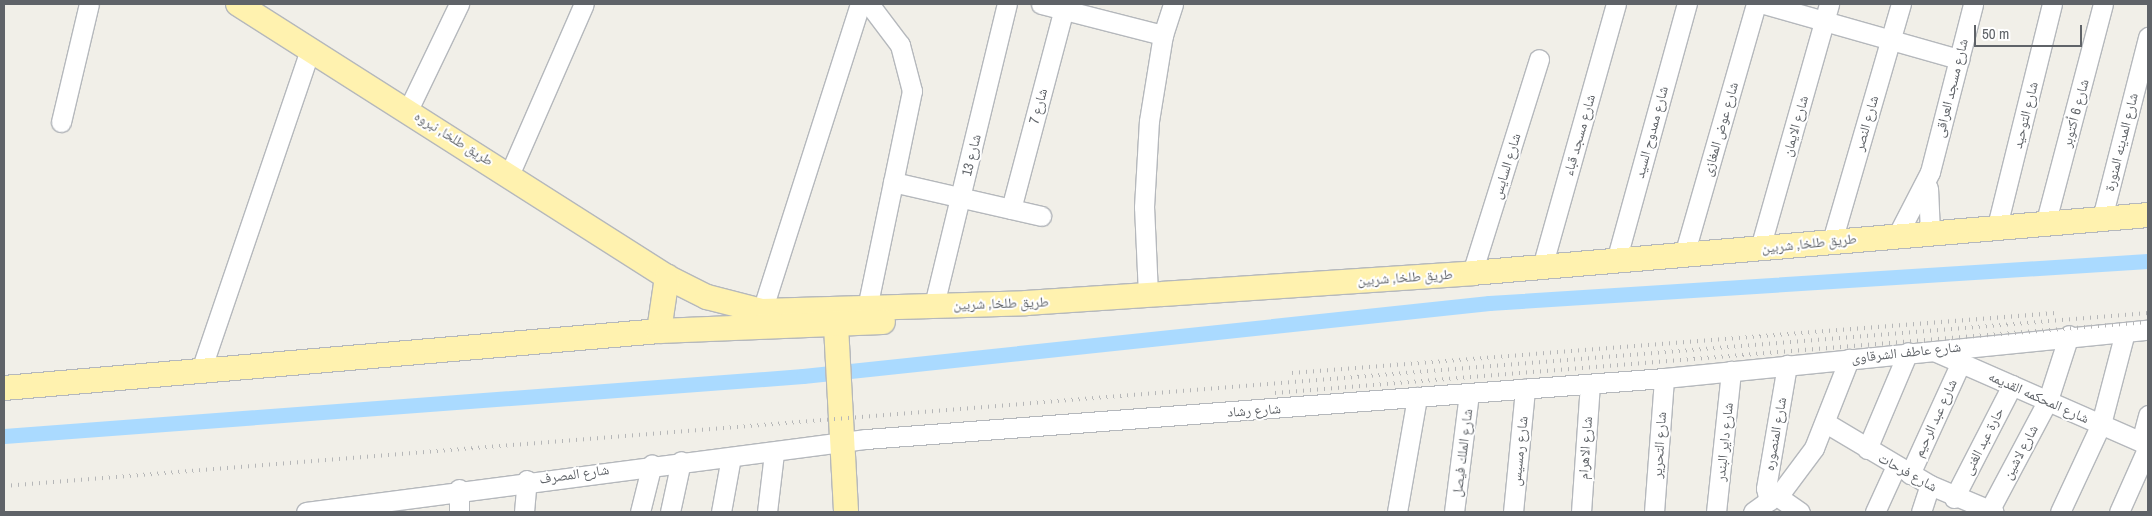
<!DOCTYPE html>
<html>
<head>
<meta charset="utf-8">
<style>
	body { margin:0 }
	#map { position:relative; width:2152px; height:516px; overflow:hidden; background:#f1efe8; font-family:"Archivo Narrow","Noto Naskh Arabic",sans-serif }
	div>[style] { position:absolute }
	.canal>* { height:15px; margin:-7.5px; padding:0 7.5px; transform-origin:7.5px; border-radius:7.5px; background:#aadaff }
	.roads { filter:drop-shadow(1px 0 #b5b8bc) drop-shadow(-1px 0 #b5b8bc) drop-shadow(0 1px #b5b8bc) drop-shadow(0 -1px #b5b8bc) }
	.minor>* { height:19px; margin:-9.5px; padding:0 9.5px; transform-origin:9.5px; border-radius:9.5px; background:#fff }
	.major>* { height:24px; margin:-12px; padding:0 12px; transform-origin:12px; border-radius:12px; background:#fff2af }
	.rail>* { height:4px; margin-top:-2px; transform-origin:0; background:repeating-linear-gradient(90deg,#b6b7b8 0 1px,transparent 0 7px) }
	span { translate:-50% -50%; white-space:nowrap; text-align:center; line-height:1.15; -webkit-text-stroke:4px #fff; paint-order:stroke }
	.street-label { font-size:14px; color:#5f6368 }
	.frame { position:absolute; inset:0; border:5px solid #5f6368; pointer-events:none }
	.scale { position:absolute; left:1974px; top:25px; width:108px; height:22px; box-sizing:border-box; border:2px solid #5f6368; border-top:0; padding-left:6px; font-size:15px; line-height:18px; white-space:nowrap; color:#5f6368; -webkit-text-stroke:4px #fff; paint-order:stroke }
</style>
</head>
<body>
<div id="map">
	<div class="canal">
		<div style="left:4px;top:436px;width:801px;rotate:-4.29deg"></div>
		<div style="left:803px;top:376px;width:690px;rotate:-6.07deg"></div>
		<div style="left:1489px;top:303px;width:660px;rotate:-3.65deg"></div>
	</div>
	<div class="roads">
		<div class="minor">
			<div style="left:1041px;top:4px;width:126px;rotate:14.3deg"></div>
			<div style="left:1764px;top:4px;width:203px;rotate:15.8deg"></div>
			<div style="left:408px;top:110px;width:118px;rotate:-64.3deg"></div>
			<div style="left:61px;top:122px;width:121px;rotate:-76.7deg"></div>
			<div style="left:510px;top:173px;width:184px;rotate:-66.4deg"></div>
			<div style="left:893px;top:182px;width:152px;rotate:12.9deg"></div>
			<div style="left:1928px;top:188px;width:44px;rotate:87.4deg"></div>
			<div style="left:1011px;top:209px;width:212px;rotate:-75.2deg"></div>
			<div style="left:2102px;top:218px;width:187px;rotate:-75.7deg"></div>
			<div style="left:2046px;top:221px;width:224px;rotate:-75.3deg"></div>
			<div style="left:1997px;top:226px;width:229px;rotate:-76.1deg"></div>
			<div style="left:1898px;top:234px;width:70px;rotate:-62.7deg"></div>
			<div style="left:1930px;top:172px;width:173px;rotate:-75.6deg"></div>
			<div style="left:1832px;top:241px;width:247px;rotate:-73.8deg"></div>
			<div style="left:1760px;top:248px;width:254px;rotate:-74.2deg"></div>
			<div style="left:1684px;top:255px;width:261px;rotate:-74deg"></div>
			<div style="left:1616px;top:261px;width:267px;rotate:-74.6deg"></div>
			<div style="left:1542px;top:267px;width:273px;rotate:-74.3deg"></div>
			<div style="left:1472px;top:273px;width:224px;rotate:-72.6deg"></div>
			<div style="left:1148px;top:294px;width:87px;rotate:-92.6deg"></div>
			<div style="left:1144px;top:207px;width:86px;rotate:-86.7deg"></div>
			<div style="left:1149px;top:121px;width:87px;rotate:-80.8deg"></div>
			<div style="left:1163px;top:35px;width:33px;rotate:-72deg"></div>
			<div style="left:934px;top:305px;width:310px;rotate:-76.4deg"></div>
			<div style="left:867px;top:308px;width:222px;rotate:-78.3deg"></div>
			<div style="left:912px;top:91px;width:48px;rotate:-104.6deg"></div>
			<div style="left:900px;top:45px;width:51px;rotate:-127.1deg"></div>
			<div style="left:762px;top:311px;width:322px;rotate:-72.3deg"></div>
			<div style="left:1934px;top:351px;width:234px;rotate:23.7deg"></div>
			<div style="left:201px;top:370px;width:339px;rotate:-71.2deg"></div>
			<div style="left:1826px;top:423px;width:121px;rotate:30.8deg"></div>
			<div style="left:1930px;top:485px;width:69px;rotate:22.9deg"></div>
			<div style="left:2141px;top:442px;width:28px;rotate:-75deg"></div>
			<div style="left:1867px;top:449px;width:105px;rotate:-67.1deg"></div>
			<div style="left:1910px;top:474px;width:123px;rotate:-65.5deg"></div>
			<div style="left:459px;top:489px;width:23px;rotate:90deg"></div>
			<div style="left:1777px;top:496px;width:28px;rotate:35deg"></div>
			<div style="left:1954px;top:498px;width:127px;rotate:-62.8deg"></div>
			<div style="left:1769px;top:501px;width:13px;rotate:-103deg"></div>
			<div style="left:1766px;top:488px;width:125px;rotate:-80.3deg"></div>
			<div style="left:1989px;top:511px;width:126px;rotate:-62deg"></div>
			<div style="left:2048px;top:400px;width:68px;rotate:-72.1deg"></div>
			<div style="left:306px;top:512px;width:565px;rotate:-7.43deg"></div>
			<div style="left:866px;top:439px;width:800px;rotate:-4.37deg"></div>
			<div style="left:1664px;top:378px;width:486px;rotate:-5.7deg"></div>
			<div style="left:524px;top:512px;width:32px;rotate:-85deg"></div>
			<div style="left:640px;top:512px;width:49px;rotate:-76deg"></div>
			<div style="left:670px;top:512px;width:52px;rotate:-77.8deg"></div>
			<div style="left:721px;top:512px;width:56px;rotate:-79.7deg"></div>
			<div style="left:767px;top:512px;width:59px;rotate:-83.2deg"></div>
			<div style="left:1397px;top:512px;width:117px;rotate:-80.1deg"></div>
			<div style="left:1454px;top:512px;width:120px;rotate:-82.8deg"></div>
			<div style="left:1513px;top:512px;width:124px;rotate:-84.4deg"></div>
			<div style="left:1581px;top:512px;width:128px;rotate:-86deg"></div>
			<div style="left:1654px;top:512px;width:134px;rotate:-85.7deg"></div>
			<div style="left:1716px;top:512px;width:142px;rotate:-83.9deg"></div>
			<div style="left:1753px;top:512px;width:36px;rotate:-36deg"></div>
			<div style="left:1782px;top:491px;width:54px;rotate:-53.3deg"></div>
			<div style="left:1814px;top:448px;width:96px;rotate:-68.5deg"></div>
			<div style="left:1875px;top:512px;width:51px;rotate:-65.5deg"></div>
			<div style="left:1921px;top:512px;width:28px;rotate:-72deg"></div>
			<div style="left:2060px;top:512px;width:97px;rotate:-65deg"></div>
			<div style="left:2101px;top:424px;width:95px;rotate:-75.4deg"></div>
			<div style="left:2119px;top:512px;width:71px;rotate:-66deg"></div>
		</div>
		<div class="major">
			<div style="left:238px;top:4px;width:508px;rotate:32.47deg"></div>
			<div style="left:667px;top:277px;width:45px;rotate:26.6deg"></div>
			<div style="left:707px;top:297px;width:57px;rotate:14.3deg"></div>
			<div style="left:762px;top:311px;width:264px;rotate:-1.7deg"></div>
			<div style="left:1026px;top:303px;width:447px;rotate:-3.8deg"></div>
			<div style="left:1472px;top:273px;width:678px;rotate:-4.9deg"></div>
			<div style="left:836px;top:326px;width:186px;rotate:86.9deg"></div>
			<div style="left:659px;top:331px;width:55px;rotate:-81.6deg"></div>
			<div style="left:4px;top:388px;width:657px;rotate:-4.97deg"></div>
			<div style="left:659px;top:331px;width:224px;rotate:-2.3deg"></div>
		</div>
	</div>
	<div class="rail">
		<div style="left:1292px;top:373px;width:766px;rotate:-4.49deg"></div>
		<div style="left:1275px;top:393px;width:876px;rotate:-4.65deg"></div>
		<div style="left:4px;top:486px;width:2151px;rotate:-4.61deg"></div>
	</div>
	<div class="street-label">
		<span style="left:1951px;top:88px;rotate:-76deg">شارع مسجد العراقى</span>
		<span style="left:1038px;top:106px;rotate:-75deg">شارع 7</span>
		<span style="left:2075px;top:113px;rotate:-75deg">شارع 6 أكتوبر</span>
		<span style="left:2025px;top:115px;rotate:-76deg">شارع التوحيد</span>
		<span style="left:1866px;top:123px;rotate:-74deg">شارع النصر</span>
		<span style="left:1795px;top:126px;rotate:-74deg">شارع الايمان</span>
		<span style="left:1720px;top:129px;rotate:-74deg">شارع عوض المغازى</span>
		<span style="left:1651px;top:132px;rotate:-75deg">شارع ممدوح السيد</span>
		<span style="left:1579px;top:135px;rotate:-74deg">شارع مسجد قباء</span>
		<span style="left:454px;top:138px;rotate:32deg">طريق طلخا, نبروه</span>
		<span style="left:2121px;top:142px;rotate:-76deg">شارع المدينه المنورة</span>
		<span style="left:971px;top:155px;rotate:-76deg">شارع 13</span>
		<span style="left:1506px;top:166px;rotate:-73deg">شارع السايس</span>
		<span style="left:1809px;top:243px;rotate:-6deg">طريق طلخا, شربين</span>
		<span style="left:1405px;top:277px;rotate:-4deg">طريق طلخا, شربين</span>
		<span style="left:1001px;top:303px;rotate:-2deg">طريق طلخا, شربين</span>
		<span style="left:1906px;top:352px;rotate:-6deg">شارع عاطف الشرقاوى</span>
		<span style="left:2039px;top:397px;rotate:24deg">شارع المحكمه القديمه</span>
		<span style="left:1254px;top:410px;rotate:-4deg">شارع رشاد</span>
		<span style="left:1935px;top:418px;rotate:-65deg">شارع عبد الرحيم</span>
		<span style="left:1775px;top:434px;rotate:-80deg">شارع المنصوره</span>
		<span style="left:1983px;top:441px;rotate:-63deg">حارة عبد الغنى</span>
		<span style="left:1724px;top:442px;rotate:-84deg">شارع داير البندر</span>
		<span style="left:1659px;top:445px;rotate:-86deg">شارع التحرير</span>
		<span style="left:1585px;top:448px;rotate:-86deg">شارع الاهرام</span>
		<span style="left:1519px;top:451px;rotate:-84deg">شارع رمسيس</span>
		<span style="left:2020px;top:452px;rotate:-62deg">شارع لاشين</span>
		<span style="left:1462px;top:453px;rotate:-83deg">شارع الملك فيصل</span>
		<span style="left:1908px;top:472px;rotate:29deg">شارع فرحات</span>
		<span style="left:574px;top:474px;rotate:-8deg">شارع المصرف</span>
	</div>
	<div class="frame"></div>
	<div class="scale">50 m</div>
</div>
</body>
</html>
